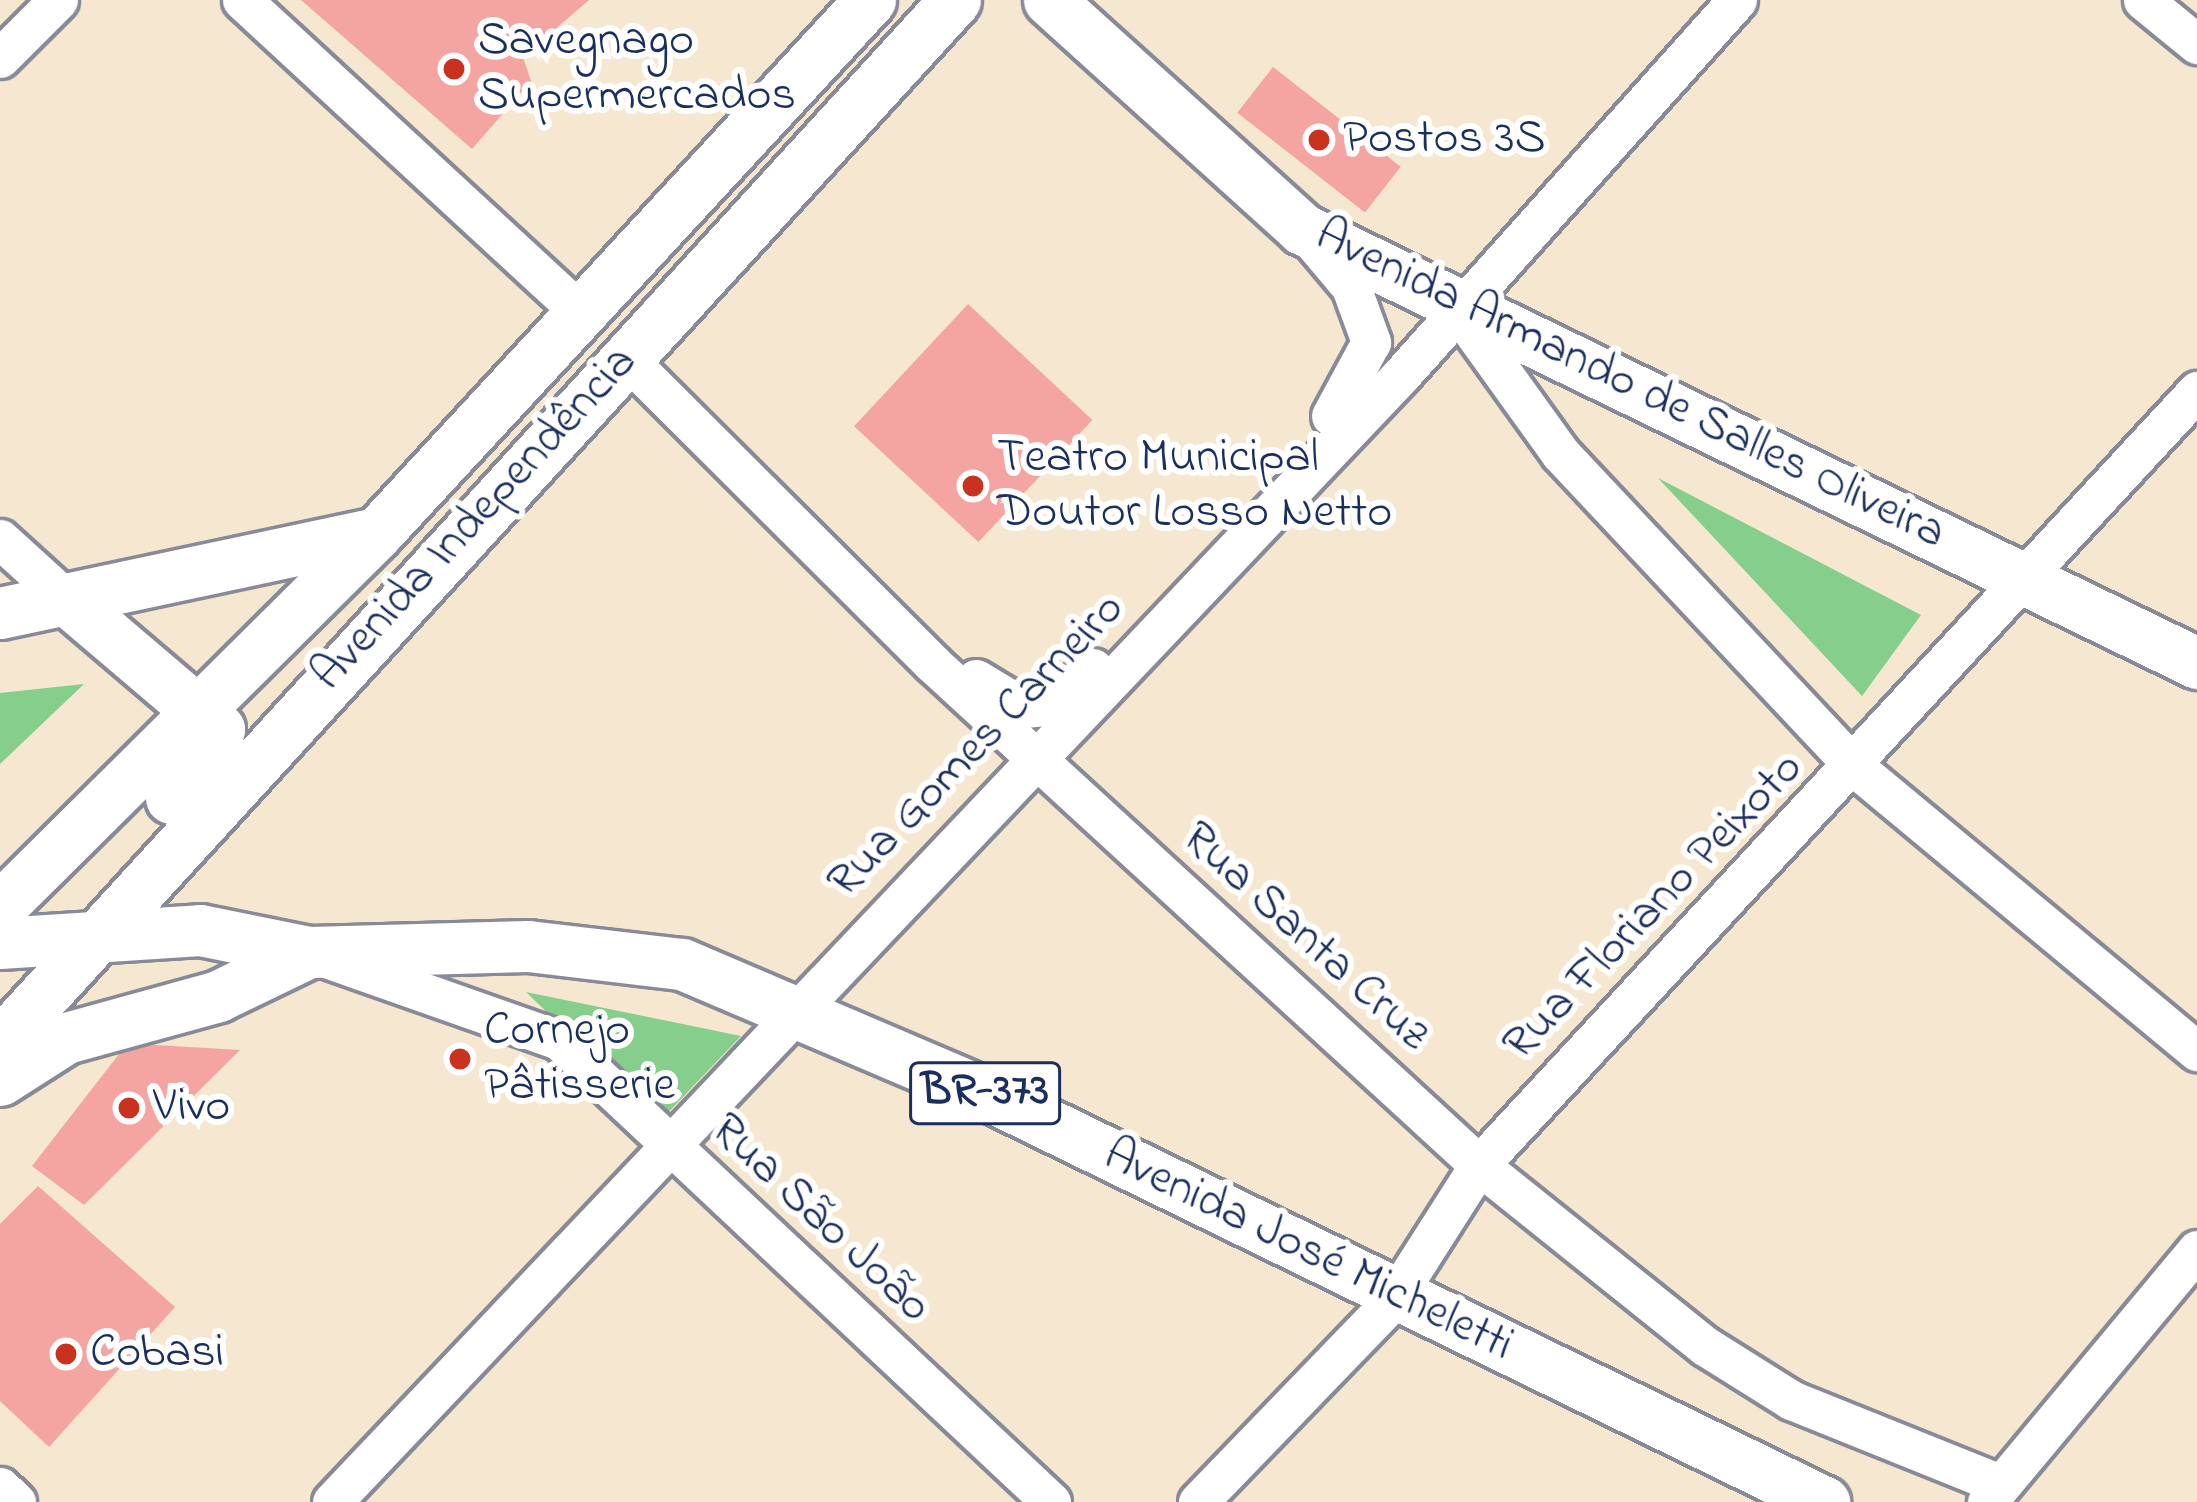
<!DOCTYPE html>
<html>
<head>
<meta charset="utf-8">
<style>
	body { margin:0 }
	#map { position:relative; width:2197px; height:1502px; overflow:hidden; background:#f5e7d0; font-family:"Indie Flower",sans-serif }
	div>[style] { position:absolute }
	.green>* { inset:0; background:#85ce8b }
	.building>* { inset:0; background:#f4a4a1; transform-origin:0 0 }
	.roads { filter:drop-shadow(3px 0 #888b97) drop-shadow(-3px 0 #888b97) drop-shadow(0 3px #888b97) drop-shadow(0 -3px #888b97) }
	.minor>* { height:39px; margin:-19.5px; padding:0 19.5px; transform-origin:19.5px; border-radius:19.5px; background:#fff }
	.major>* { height:51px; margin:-25.5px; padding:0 25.5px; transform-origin:25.5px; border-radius:25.5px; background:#fff }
	.dots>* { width:33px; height:33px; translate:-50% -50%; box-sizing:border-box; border:6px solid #fff; border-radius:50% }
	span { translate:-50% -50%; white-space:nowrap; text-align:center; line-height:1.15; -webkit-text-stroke:12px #fff; paint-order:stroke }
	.shield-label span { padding:3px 9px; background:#fff; border:3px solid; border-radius:9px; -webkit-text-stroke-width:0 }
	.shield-label { font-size:45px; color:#1b2f5e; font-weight:700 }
	.poi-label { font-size:48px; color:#1b2f5e }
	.left { translate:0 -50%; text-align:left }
	.street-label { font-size:48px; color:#1b2f5e }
</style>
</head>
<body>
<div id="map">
	<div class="green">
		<div style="clip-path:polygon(1658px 478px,1921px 615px,1862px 696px)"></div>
		<div style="clip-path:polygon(84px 684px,0 764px,0 693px)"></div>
		<div style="clip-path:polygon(526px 992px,741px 1036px,660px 1121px)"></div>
	</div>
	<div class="building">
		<div style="clip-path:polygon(301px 0,589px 0,523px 57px,531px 81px,472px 149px)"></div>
		<div style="left:1273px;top:67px;width:162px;height:58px;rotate:38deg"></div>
		<div style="left:968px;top:304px;width:170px;height:167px;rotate:43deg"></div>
		<div style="clip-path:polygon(155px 1045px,240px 1050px,84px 1205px,32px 1166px,123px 1049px)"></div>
		<div style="clip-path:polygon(38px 1186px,175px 1307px,49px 1447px,0 1401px,0 1224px)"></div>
	</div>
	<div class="roads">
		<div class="minor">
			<div style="left:242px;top:0;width:461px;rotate:42.7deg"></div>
			<div style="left:2143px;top:0;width:70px;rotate:39.2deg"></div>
			<div style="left:0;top:58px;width:82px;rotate:-45deg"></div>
			<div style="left:1309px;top:237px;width:65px;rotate:50deg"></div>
			<div style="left:1351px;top:287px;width:59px;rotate:70deg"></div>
			<div style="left:1371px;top:342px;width:84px;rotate:118.4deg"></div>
			<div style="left:1458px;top:311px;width:175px;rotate:54.3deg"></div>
			<div style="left:1560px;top:453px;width:434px;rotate:46.8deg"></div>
			<div style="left:1857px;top:769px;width:442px;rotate:39.7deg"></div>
			<div style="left:625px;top:357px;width:433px;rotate:44.9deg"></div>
			<div style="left:932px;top:663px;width:742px;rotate:42.54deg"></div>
			<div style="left:1479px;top:1165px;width:290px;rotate:38.7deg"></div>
			<div style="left:1705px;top:1346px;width:102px;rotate:32.1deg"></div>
			<div style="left:1791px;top:1400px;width:222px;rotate:21.9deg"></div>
			<div style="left:0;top:539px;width:89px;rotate:42.3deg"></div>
			<div style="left:976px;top:679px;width:56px;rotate:31.1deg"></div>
			<div style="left:1024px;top:708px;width:21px;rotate:-5deg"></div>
			<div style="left:1045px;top:706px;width:61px;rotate:-38.4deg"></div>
			<div style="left:329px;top:959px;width:244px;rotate:19.4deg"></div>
			<div style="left:559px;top:1040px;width:675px;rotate:43.2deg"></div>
			<div style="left:0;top:1487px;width:22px;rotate:43deg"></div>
			<div style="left:332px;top:1502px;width:1555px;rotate:-46.51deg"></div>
			<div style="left:1402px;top:374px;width:502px;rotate:-48.15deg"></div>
			<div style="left:1198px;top:1502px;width:281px;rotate:-46deg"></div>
			<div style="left:1393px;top:1300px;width:160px;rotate:-57.5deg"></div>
			<div style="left:1479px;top:1165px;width:1056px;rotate:-47.15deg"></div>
			<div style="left:1987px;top:1502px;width:328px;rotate:-50.2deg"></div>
		</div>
		<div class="major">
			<div style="left:1049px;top:0;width:341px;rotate:42.1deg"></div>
			<div style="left:1302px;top:229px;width:995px;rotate:25.87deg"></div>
			<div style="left:66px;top:599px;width:201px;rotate:40.4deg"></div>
			<div style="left:219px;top:729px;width:29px;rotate:104deg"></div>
			<div style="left:212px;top:757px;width:58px;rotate:135deg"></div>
			<div style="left:0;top:613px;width:384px;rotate:-12deg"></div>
			<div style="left:0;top:907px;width:531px;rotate:-44.77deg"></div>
			<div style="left:377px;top:533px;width:726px;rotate:-47.23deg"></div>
			<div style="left:0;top:943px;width:200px;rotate:-3.7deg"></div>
			<div style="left:200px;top:930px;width:111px;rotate:11.4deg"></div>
			<div style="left:309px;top:952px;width:219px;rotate:-1.6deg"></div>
			<div style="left:528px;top:946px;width:155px;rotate:6.7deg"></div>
			<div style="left:682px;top:964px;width:326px;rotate:23.1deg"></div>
			<div style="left:982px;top:1092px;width:937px;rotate:25.96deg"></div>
			<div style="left:0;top:1043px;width:1414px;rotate:-47.52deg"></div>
			<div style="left:0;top:1080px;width:78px;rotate:-32.5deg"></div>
			<div style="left:66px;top:1038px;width:158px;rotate:-15.4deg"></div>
			<div style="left:218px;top:996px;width:101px;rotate:-25.8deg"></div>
		</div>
	</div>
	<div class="dots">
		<div style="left:454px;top:69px;background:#c8321e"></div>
		<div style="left:1319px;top:140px;background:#c8321e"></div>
		<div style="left:973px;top:486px;background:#c8321e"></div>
		<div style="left:460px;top:1059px;background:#c8321e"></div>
		<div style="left:129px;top:1108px;background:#c8321e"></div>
		<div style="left:66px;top:1354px;background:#c8321e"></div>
	</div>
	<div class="shield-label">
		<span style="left:985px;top:1093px">BR-373</span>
	</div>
	<div class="poi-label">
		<span class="left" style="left:478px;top:69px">Savegnago<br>Supermercados</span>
		<span class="left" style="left:1343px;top:140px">Postos 3S</span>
		<span class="left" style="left:997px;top:486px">Teatro Municipal<br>Doutor Losso Netto</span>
		<span class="left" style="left:484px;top:1059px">Cornejo<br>Pâtisserie</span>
		<span class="left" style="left:153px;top:1108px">Vivo</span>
		<span class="left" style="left:90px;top:1354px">Cobasi</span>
	</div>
	<div class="street-label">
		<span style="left:1630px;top:385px;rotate:26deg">Avenida Armando de Salles Oliveira</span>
		<span style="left:475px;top:519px;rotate:-47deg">Avenida Independência</span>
		<span style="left:977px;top:746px;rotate:-46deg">Rua Gomes Carneiro</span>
		<span style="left:1654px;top:907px;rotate:-46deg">Rua Floriano Peixoto</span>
		<span style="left:1305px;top:937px;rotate:42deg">Rua Santa Cruz</span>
		<span style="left:820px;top:1219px;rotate:43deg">Rua São João</span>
		<span style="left:1308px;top:1251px;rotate:26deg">Avenida José Micheletti</span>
	</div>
</div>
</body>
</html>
